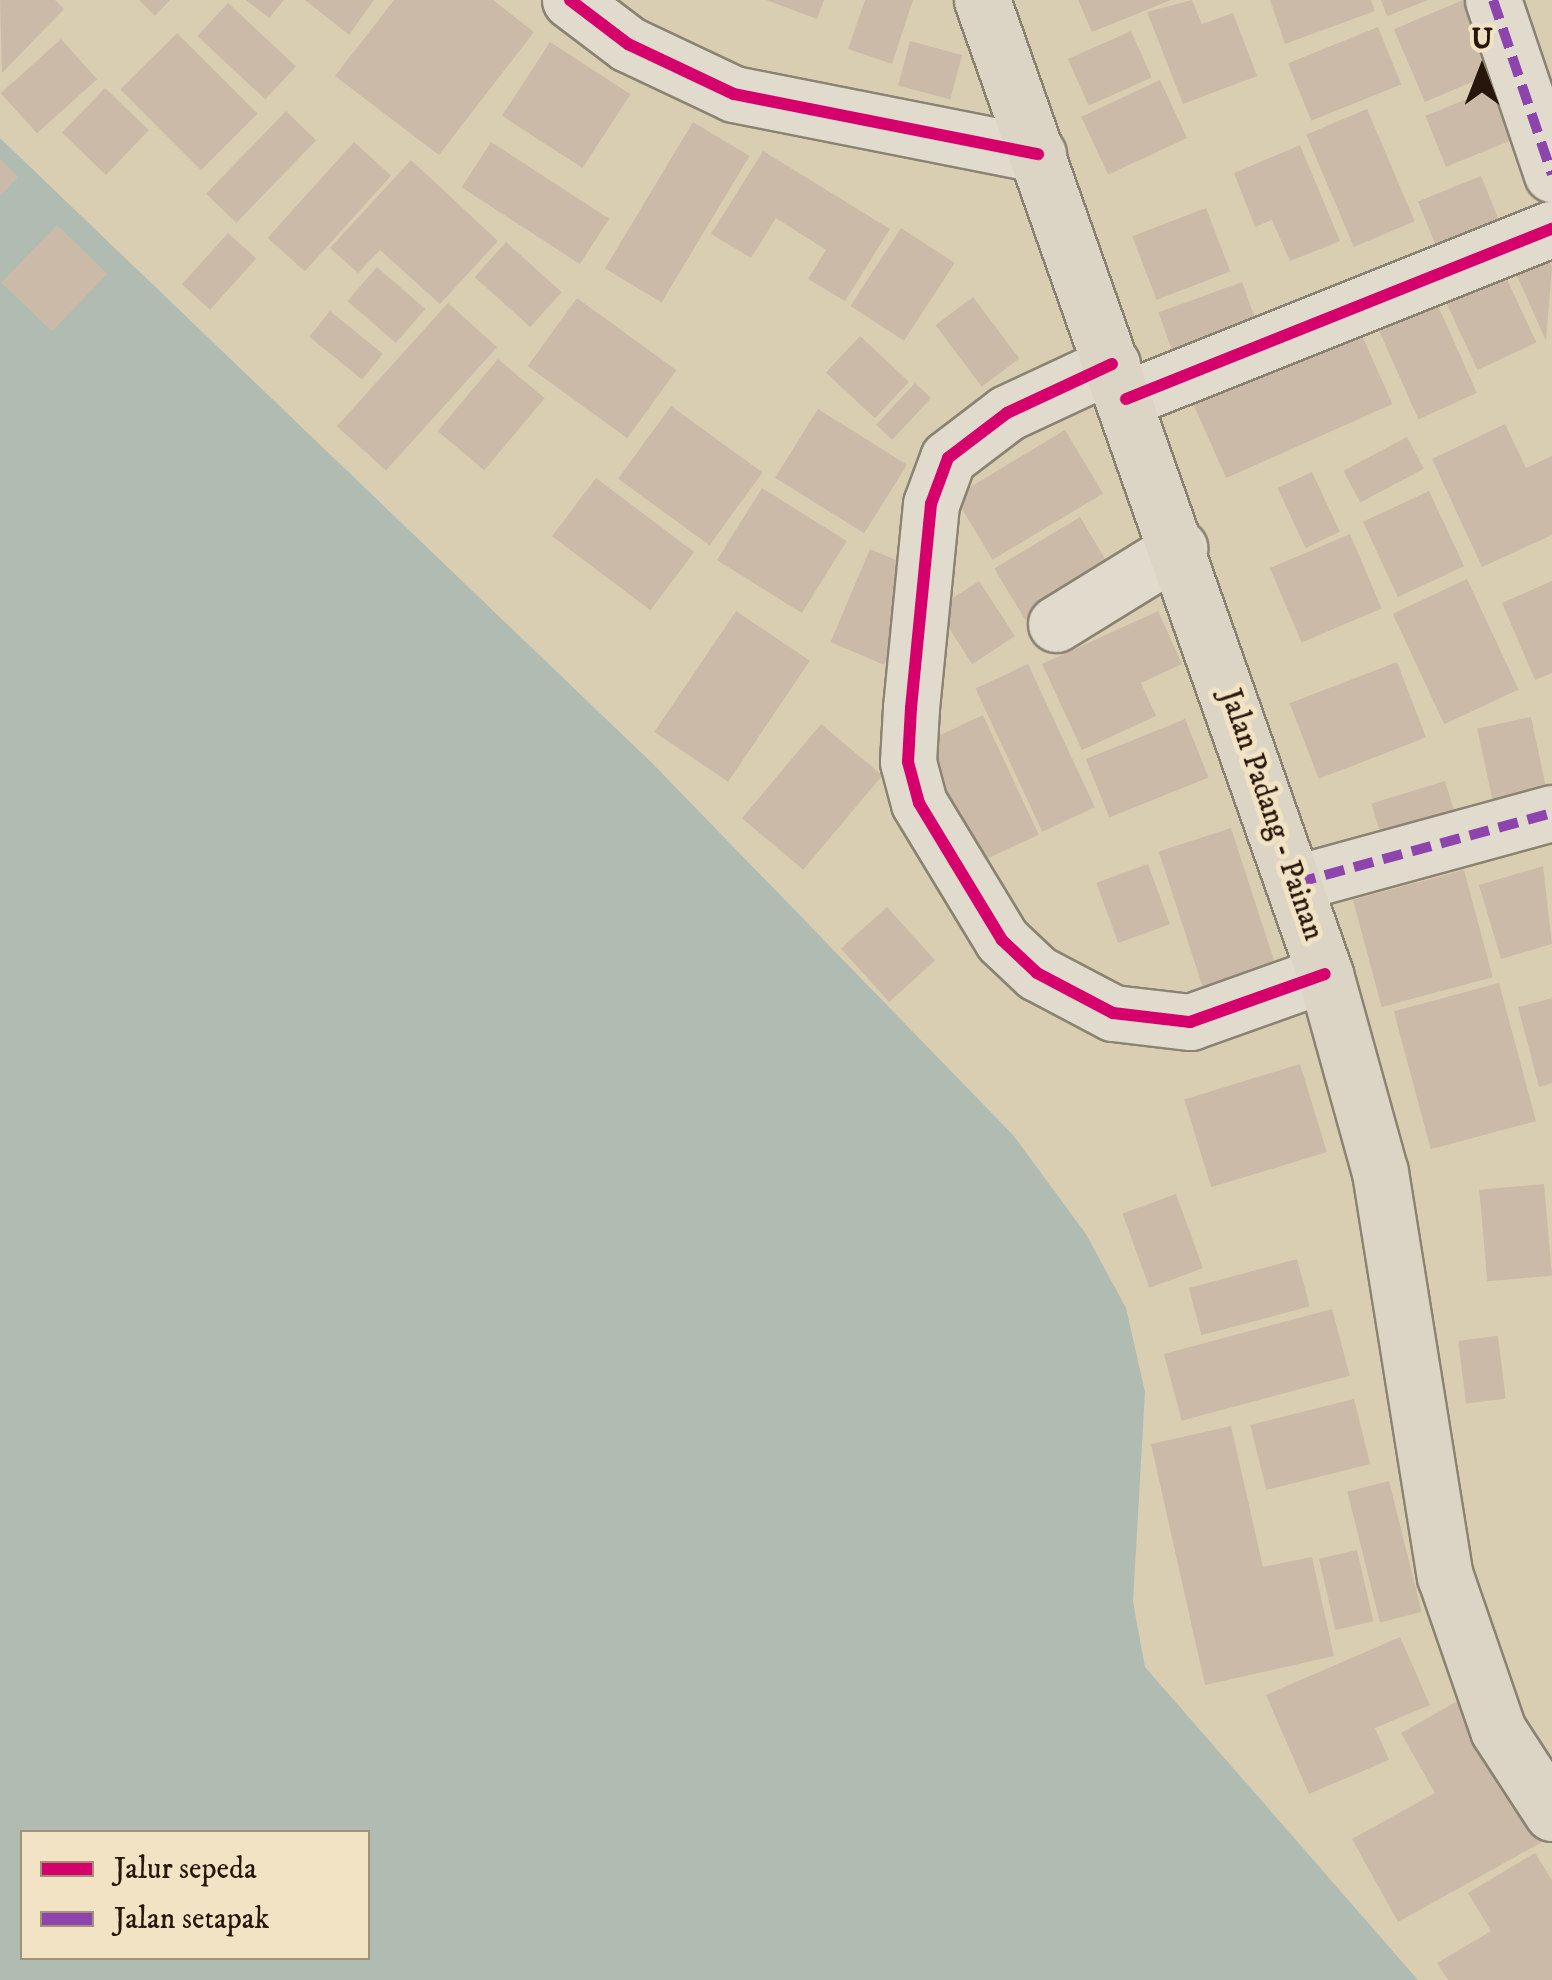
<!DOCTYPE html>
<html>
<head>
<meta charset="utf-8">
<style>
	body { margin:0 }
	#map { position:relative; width:1552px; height:1980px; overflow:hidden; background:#daceb2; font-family:"IM FELL DW Pica",serif }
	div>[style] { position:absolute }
	.water>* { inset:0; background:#b0bcb2 }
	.building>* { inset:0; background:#ccbaa8; transform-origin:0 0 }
	.roads { filter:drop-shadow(2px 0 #8b8372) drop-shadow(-2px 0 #8b8372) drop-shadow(0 2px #8b8372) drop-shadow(0 -2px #8b8372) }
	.street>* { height:55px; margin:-27.5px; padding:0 27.5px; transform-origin:27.5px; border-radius:27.5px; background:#e1dbcd }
	.highway>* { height:55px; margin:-27.5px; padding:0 27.5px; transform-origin:27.5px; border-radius:27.5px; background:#dcd5c5 }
	.quiet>* { height:10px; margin-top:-5px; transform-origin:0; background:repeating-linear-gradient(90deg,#8e44ad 0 20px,transparent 0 30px) }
	.cycleway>* { height:12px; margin:-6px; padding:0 6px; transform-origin:6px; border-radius:6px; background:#d6006c }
	span { translate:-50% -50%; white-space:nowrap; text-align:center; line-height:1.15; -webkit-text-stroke:10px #f1e3c3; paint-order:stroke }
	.street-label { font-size:30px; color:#27160b }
	.legend { position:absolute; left:20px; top:1830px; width:350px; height:130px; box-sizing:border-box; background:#f1e3c3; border:2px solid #a09179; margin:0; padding:12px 18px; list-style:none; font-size:30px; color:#27160b }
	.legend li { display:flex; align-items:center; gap:20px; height:50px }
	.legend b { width:50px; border:2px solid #a09179 }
	.north { position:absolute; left:1432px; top:20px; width:100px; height:100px; -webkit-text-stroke:8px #f1e3c3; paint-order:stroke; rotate:0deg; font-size:28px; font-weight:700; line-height:40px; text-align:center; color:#27160b }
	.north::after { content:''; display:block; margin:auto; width:35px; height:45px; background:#27160b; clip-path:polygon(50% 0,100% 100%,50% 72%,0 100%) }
</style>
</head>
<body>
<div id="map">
	<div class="water">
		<div style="clip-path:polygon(evenodd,0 138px,653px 764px,1013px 1135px,1086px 1234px,1126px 1308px,1145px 1392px,1133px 1602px,1145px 1667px,1418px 1980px,0 1980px,0 138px,22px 1832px,368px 1832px,368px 1958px,22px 1958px,22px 1832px)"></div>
	</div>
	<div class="building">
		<div style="clip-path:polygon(0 0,55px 0,64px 9px,2px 73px)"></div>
		<div style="clip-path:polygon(139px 0,170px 0,155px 16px)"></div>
		<div style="clip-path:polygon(246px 0,284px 0,269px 18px)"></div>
		<div style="clip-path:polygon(305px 0,374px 0,349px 35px)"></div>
		<div style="clip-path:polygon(394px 0,493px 0,534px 32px,439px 155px,335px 76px)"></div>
		<div style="clip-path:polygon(766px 0,824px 0,817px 19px)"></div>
		<div style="clip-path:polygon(865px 0,913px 0,892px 64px,848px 49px)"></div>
		<div style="clip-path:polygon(1078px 0,1171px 0,1092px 32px)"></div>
		<div style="clip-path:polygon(1192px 0,1202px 24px,1233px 13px,1257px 76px,1183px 104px,1147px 12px)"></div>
		<div style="clip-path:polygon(1270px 0,1371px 0,1375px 11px,1285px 44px)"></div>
		<div style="clip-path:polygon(1381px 0,1428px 0,1387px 16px)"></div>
		<div style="left:1463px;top:0;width:79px;height:75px;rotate:67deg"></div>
		<div style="left:228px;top:3px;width:93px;height:45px;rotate:43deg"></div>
		<div style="left:1378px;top:27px;width:62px;height:97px;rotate:68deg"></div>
		<div style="left:1131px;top:31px;width:51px;height:69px;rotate:66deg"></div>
		<div style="left:177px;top:33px;width:114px;height:80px;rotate:45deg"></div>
		<div style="left:61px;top:39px;width:54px;height:81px;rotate:48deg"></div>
		<div style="left:910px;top:41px;width:54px;height:46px;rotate:15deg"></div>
		<div style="left:550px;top:42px;width:96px;height:88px;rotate:33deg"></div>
		<div style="left:1160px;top:80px;width:64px;height:87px;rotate:65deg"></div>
		<div style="left:105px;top:88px;width:61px;height:62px;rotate:44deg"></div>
		<div style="left:1494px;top:88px;width:55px;height:74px;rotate:68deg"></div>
		<div style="left:1367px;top:109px;width:122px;height:66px;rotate:67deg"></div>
		<div style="left:286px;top:111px;width:42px;height:115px;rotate:44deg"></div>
		<div style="left:693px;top:122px;width:66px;height:171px;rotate:31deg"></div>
		<div style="left:354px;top:142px;width:50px;height:129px;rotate:42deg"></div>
		<div style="left:491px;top:142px;width:141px;height:54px;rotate:33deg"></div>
		<div style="clip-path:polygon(1300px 145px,1340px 241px,1290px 261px,1272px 220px,1255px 227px,1234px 173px)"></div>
		<div style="clip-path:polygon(763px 151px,890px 229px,845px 301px,808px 279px,826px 250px,776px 218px,751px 258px,711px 234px)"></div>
		<div style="clip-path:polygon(0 159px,18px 177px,0 196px)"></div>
		<div style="clip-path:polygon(411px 160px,498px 241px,440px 304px,380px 250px,358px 273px,330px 248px)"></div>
		<div style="left:1481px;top:176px;width:59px;height:68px;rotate:68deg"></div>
		<div style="left:1206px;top:208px;width:68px;height:79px;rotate:69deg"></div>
		<div style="left:57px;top:225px;width:70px;height:80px;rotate:44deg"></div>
		<div style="left:901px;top:228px;width:64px;height:93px;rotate:33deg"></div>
		<div style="left:228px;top:233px;width:38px;height:69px;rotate:42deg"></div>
		<div style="left:506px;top:242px;width:75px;height:47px;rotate:42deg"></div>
		<div style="clip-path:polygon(1543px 246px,1552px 267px,1546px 341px,1510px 260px)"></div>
		<div style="left:1498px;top:260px;width:91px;height:65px;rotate:65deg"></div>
		<div style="left:377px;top:267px;width:64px;height:45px;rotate:41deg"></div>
		<div style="left:1242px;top:282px;width:54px;height:89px;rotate:70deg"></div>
		<div style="left:973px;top:297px;width:77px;height:47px;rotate:53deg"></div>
		<div style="left:577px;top:298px;width:123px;height:84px;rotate:36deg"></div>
		<div style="left:1435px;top:299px;width:103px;height:64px;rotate:66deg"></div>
		<div style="left:448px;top:303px;width:66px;height:166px;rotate:42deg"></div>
		<div style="left:330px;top:311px;width:68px;height:33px;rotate:39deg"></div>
		<div style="left:1355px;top:320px;width:92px;height:182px;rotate:66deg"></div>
		<div style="left:860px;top:336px;width:67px;height:50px;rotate:43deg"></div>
		<div style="left:498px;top:359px;width:61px;height:94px;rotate:40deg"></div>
		<div style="left:915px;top:383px;width:22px;height:57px;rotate:43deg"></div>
		<div style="left:671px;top:406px;width:113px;height:90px;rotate:36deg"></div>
		<div style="left:818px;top:409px;width:105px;height:81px;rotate:32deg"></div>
		<div style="clip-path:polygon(1505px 424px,1526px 468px,1552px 456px,1552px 535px,1482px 567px,1432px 459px)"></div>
		<div style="left:1065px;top:430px;width:74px;height:129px;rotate:59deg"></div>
		<div style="left:1407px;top:437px;width:36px;height:72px;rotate:62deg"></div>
		<div style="left:1312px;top:472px;width:66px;height:38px;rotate:65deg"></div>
		<div style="left:596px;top:478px;width:123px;height:73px;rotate:37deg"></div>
		<div style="left:762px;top:488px;width:100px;height:85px;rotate:32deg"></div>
		<div style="left:1429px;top:491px;width:83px;height:73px;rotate:65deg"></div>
		<div style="left:1080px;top:517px;width:60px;height:100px;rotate:59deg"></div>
		<div style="left:1350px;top:534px;width:81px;height:87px;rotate:67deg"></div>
		<div style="left:870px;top:549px;width:58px;height:101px;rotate:23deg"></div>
		<div style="left:1467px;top:579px;width:122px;height:82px;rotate:65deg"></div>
		<div style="left:979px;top:581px;width:66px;height:51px;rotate:57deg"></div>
		<div style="clip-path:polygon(1552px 581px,1552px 673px,1535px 680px,1502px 603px)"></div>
		<div style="left:736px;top:611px;width:89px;height:146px;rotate:34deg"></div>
		<div style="clip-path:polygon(1158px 611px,1182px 664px,1141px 683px,1156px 716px,1082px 750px,1042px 664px)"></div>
		<div style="left:1397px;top:662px;width:81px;height:115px;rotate:69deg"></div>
		<div style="left:1028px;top:664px;width:158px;height:58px;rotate:65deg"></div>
		<div style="left:983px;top:715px;width:132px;height:71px;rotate:65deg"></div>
		<div style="left:1531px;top:717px;width:88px;height:55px;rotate:78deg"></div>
		<div style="left:1185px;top:719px;width:63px;height:107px;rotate:68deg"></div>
		<div style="left:821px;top:724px;width:80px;height:123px;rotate:40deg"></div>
		<div style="left:1445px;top:781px;width:51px;height:77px;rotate:73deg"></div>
		<div style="left:1231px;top:828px;width:160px;height:76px;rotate:72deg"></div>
		<div style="left:1148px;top:864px;width:64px;height:55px;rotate:70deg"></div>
		<div style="clip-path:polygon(1543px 866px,1552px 944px,1501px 959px,1479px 885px)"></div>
		<div style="left:1464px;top:870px;width:111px;height:115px;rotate:75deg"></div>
		<div style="left:887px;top:907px;width:72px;height:62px;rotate:48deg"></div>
		<div style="left:1499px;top:983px;width:143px;height:109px;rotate:75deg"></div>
		<div style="clip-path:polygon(1552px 998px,1552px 1083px,1539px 1087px,1518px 1007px)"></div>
		<div style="left:1300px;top:1064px;width:92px;height:121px;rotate:73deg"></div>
		<div style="left:1544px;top:1184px;width:92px;height:65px;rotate:85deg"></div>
		<div style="left:1176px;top:1194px;width:79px;height:57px;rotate:70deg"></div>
		<div style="left:1297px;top:1259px;width:49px;height:112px;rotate:75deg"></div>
		<div style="left:1332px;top:1309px;width:69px;height:174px;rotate:75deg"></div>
		<div style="left:1498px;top:1336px;width:63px;height:40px;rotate:83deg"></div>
		<div style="left:1354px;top:1399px;width:67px;height:107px;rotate:76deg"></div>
		<div style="clip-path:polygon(1231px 1426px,1263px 1567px,1312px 1557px,1334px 1656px,1205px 1685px,1151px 1444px)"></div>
		<div style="left:1389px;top:1481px;width:135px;height:43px;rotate:76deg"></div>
		<div style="left:1357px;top:1550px;width:73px;height:39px;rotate:77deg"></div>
		<div style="clip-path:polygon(1400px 1637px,1430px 1705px,1375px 1728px,1389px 1760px,1309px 1794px,1266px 1695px)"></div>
		<div style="clip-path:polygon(1463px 1698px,1544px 1841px,1398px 1922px,1352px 1839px,1435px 1793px,1401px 1733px)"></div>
		<div style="clip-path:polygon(1535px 1853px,1552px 1880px,1552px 1980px,1448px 1980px,1437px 1963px,1491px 1931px,1468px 1893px)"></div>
	</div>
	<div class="roads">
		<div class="street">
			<div style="left:570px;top:0;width:73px;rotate:37.2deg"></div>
			<div style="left:628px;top:44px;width:117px;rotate:25.3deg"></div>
			<div style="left:734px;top:94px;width:310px;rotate:11.2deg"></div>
			<div style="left:1493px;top:0;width:184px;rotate:71.3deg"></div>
			<div style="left:1112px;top:364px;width:116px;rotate:155deg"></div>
			<div style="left:1007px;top:413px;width:74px;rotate:142.7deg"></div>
			<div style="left:948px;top:458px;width:49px;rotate:110.3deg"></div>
			<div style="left:931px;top:504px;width:205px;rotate:95.6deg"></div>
			<div style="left:911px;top:708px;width:54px;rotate:93.2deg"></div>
			<div style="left:908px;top:762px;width:42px;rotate:75deg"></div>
			<div style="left:919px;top:803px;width:160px;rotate:58.8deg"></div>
			<div style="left:1002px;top:940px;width:48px;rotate:43.3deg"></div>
			<div style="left:1037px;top:973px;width:86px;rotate:27.8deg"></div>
			<div style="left:1113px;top:1013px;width:78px;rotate:6.7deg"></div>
			<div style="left:1190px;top:1022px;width:143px;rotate:-19.6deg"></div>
			<div style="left:1126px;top:399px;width:459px;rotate:-21.8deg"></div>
			<div style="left:1056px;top:624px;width:145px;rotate:-31.7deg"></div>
			<div style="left:1296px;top:883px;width:265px;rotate:-15.3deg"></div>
		</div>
		<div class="highway">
			<div style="left:982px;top:0;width:1033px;rotate:70.6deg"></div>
			<div style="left:1325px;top:974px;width:205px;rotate:74.5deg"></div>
			<div style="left:1380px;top:1172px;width:409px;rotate:80.9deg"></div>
			<div style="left:1445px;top:1576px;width:163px;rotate:71deg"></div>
			<div style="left:1498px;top:1730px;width:99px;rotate:57deg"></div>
		</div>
	</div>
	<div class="quiet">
		<div style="left:1493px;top:0;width:184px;rotate:71.3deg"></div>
		<div style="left:1296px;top:883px;width:265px;rotate:-15.3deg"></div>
	</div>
	<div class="cycleway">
		<div style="left:570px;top:0;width:73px;rotate:37.2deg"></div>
		<div style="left:628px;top:44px;width:117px;rotate:25.3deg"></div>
		<div style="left:734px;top:94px;width:310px;rotate:11.2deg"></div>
		<div style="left:1112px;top:364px;width:116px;rotate:155deg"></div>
		<div style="left:1007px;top:413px;width:74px;rotate:142.7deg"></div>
		<div style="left:948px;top:458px;width:49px;rotate:110.3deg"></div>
		<div style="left:931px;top:504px;width:205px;rotate:95.6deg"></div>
		<div style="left:911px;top:708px;width:54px;rotate:93.2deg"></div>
		<div style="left:908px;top:762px;width:42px;rotate:75deg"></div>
		<div style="left:919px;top:803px;width:160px;rotate:58.8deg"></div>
		<div style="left:1002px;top:940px;width:48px;rotate:43.3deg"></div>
		<div style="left:1037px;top:973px;width:86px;rotate:27.8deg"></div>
		<div style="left:1113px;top:1013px;width:78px;rotate:6.7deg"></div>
		<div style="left:1190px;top:1022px;width:143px;rotate:-19.6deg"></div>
		<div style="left:1126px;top:399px;width:459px;rotate:-21.8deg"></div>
	</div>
	<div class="street-label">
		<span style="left:1271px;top:815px;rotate:71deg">Jalan Padang - Painan</span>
	</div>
	<ul class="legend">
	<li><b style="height:12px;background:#d6006c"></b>Jalur sepeda</li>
	<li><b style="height:12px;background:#8e44ad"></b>Jalan setapak</li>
	</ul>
	<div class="north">U</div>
</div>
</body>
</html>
